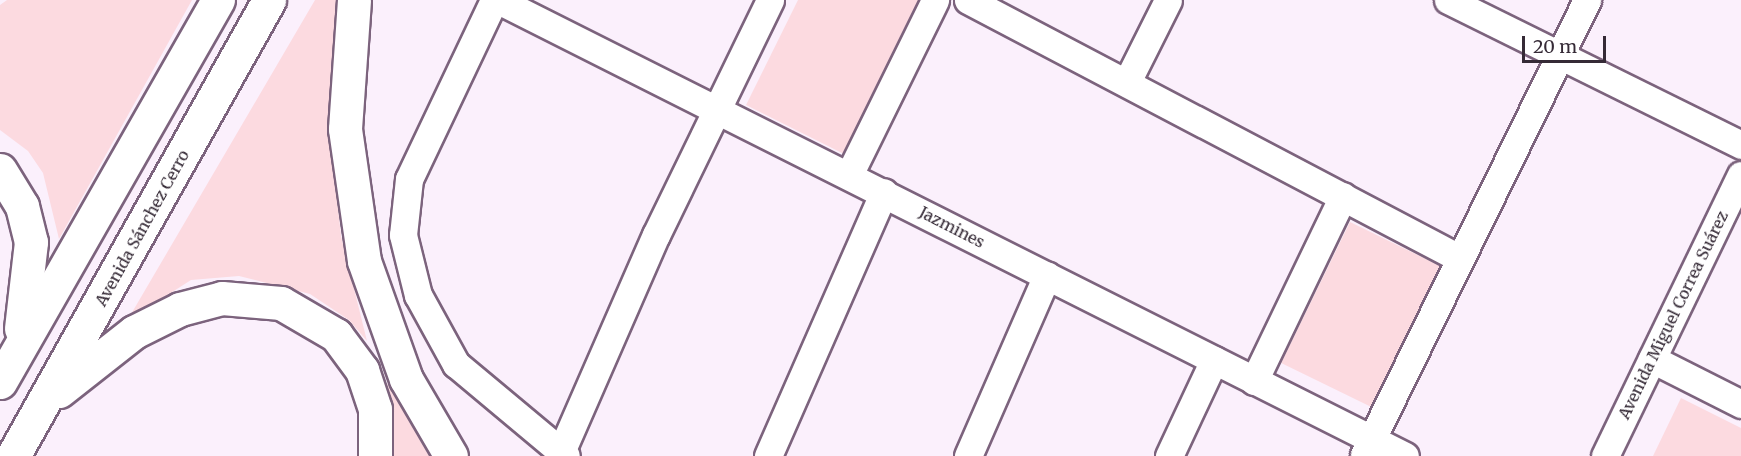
<!DOCTYPE html>
<html>
<head>
<meta charset="utf-8">
<style>
	body { margin:0 }
	#map { position:relative; width:1741px; height:456px; overflow:hidden; background:#fbf0fc; font-family:Merriweather,serif }
	div>[style] { position:absolute }
	.green>* { inset:0; background:#fcdae0; transform-origin:0 0 }
	.roads { filter:drop-shadow(2px 0 #7c637d) drop-shadow(-2px 0 #7c637d) drop-shadow(0 2px #7c637d) drop-shadow(0 -2px #7c637d) }
	.minor>* { height:27px; margin:-13.5px; padding:0 13.5px; transform-origin:13.5px; border-radius:13.5px; background:#fff }
	.highway>* { height:33px; margin:-16.5px; padding:0 16.5px; transform-origin:16.5px; border-radius:16.5px; background:#fff }
	span { translate:-50% -50%; white-space:nowrap; text-align:center; line-height:1.15; -webkit-text-stroke:6px #fff; paint-order:stroke }
	.street-label { font-size:16px; color:#352a36 }
	.scale { position:absolute; left:1522px; top:36px; width:84px; height:27px; box-sizing:border-box; border:3px solid #352a36; border-top:0; padding-left:8px; font-size:18px; line-height:21px; white-space:nowrap; color:#352a36; -webkit-text-stroke:4px #fff; paint-order:stroke }
</style>
</head>
<body>
<div id="map">
	<div class="green">
		<div style="clip-path:polygon(7px 0,192px 0,59px 239px,43px 173px,28px 151px,0 130px,0 5px)"></div>
		<div style="clip-path:polygon(315px 0,338px 0,329px 124px,341px 236px,367px 341px,349px 320px,310px 294px,239px 276px,191px 280px,127px 321px)"></div>
		<div style="clip-path:polygon(798px 0,921px 0,846px 155px,746px 105px)"></div>
		<div style="left:1350px;top:222px;width:102px;height:157px;rotate:26deg"></div>
		<div style="clip-path:polygon(387px 383px,429px 456px,394px 456px)"></div>
		<div style="clip-path:polygon(1681px 398px,1741px 428px,1741px 456px,1653px 456px)"></div>
	</div>
	<div class="roads">
		<div class="minor">
			<div style="left:494px;top:0;width:198px;rotate:115.4deg"></div>
			<div style="left:409px;top:179px;width:56px;rotate:96.1deg"></div>
			<div style="left:403px;top:235px;width:62px;rotate:76deg"></div>
			<div style="left:418px;top:295px;width:79px;rotate:61.2deg"></div>
			<div style="left:456px;top:364px;width:143px;rotate:39.9deg"></div>
			<div style="left:498px;top:0;width:1015px;rotate:26.69deg"></div>
			<div style="left:968px;top:0;width:555px;rotate:27.72deg"></div>
			<div style="left:1448px;top:0;width:327px;rotate:26.3deg"></div>
			<div style="left:1128px;top:80px;width:89px;rotate:-63.4deg"></div>
			<div style="left:849px;top:175px;width:195px;rotate:-63.8deg"></div>
			<div style="left:1652px;top:359px;width:100px;rotate:26.8deg"></div>
			<div style="left:1254px;top:381px;width:205px;rotate:-64.3deg"></div>
			<div style="left:561px;top:452px;width:237px;rotate:-66.4deg"></div>
			<div style="left:656px;top:235px;width:261px;rotate:-64.1deg"></div>
			<div style="left:1364px;top:455px;width:507px;rotate:-63.89deg"></div>
			<div style="left:768px;top:456px;width:288px;rotate:-66.3deg"></div>
			<div style="left:968px;top:456px;width:197px;rotate:-66.4deg"></div>
			<div style="left:1169px;top:456px;width:106px;rotate:-64.9deg"></div>
			<div style="left:1605px;top:456px;width:312px;rotate:-64.2deg"></div>
		</div>
		<div class="highway">
			<div style="left:354px;top:0;width:129px;rotate:94deg"></div>
			<div style="left:345px;top:129px;width:133px;rotate:81.8deg"></div>
			<div style="left:364px;top:261px;width:125px;rotate:70.4deg"></div>
			<div style="left:406px;top:379px;width:89px;rotate:59.7deg"></div>
			<div style="left:0;top:170px;width:42px;rotate:58.6deg"></div>
			<div style="left:22px;top:206px;width:37px;rotate:76deg"></div>
			<div style="left:31px;top:242px;width:87px;rotate:96.6deg"></div>
			<div style="left:0;top:382px;width:440px;rotate:-60.3deg"></div>
			<div style="left:59px;top:391px;width:95px;rotate:-38.2deg"></div>
			<div style="left:134px;top:332px;width:51px;rotate:-26.6deg"></div>
			<div style="left:180px;top:309px;width:43px;rotate:-14.7deg"></div>
			<div style="left:222px;top:298px;width:59px;rotate:4.8deg"></div>
			<div style="left:281px;top:303px;width:64px;rotate:30.2deg"></div>
			<div style="left:336px;top:335px;width:44px;rotate:53.4deg"></div>
			<div style="left:362px;top:370px;width:41px;rotate:71.6deg"></div>
			<div style="left:375px;top:409px;width:47px;rotate:90deg"></div>
			<div style="left:13px;top:456px;width:523px;rotate:-60.69deg"></div>
		</div>
	</div>
	<div class="street-label">
		<span style="left:952px;top:227px;rotate:27deg">Jazmines</span>
		<span style="left:142px;top:228px;rotate:-61deg">Avenida Sánchez Cerro</span>
		<span style="left:1673px;top:315px;rotate:-64deg">Avenida Miguel Correa Suárez</span>
	</div>
	<div class="scale">20 m</div>
</div>
</body>
</html>
